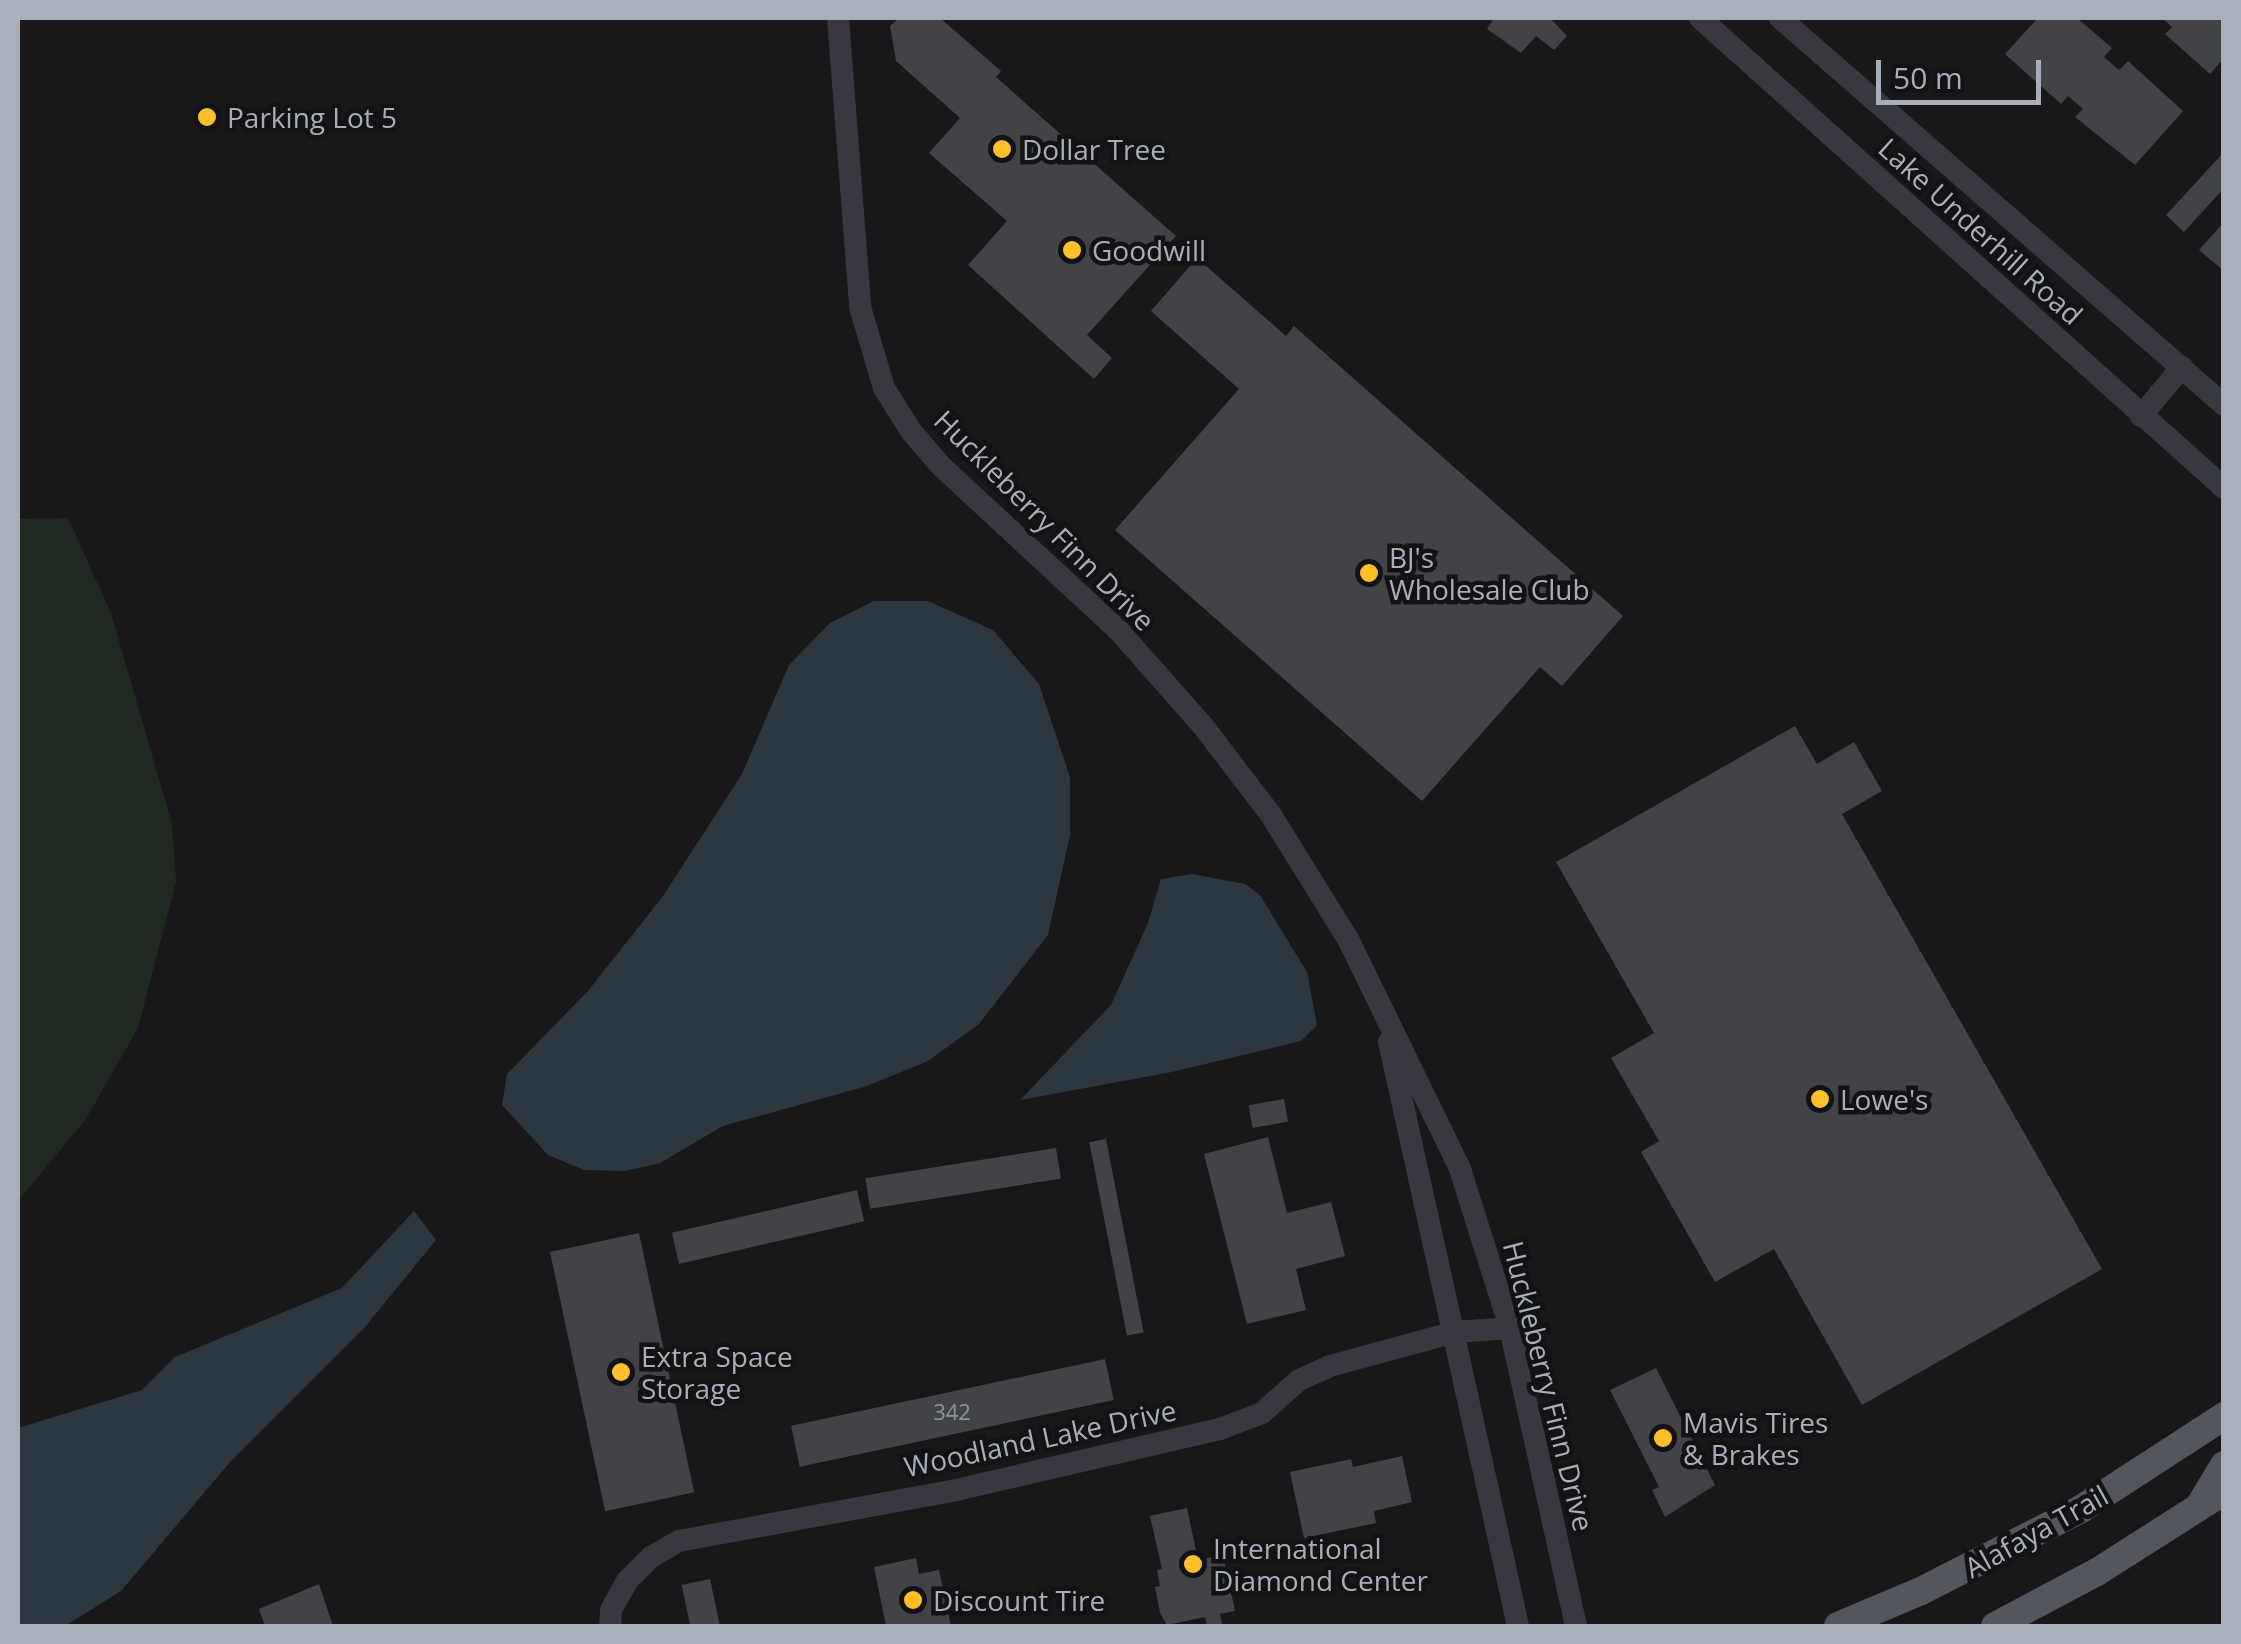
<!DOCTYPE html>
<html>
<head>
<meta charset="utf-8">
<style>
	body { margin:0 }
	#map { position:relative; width:2241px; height:1644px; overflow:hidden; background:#18181a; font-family:"Open Sans",sans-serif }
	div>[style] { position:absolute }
	.green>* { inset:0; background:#1f2921 }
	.water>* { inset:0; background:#2c3740 }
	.building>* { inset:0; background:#424347; transform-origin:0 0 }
	.minor>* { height:22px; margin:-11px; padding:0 11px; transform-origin:11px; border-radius:11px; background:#383940 }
	.major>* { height:28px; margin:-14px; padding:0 14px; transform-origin:14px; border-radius:14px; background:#54565f }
	.dots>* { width:28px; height:28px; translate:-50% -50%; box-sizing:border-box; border:5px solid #131315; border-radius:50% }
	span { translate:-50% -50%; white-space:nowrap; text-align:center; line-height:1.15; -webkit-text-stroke:9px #131315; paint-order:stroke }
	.number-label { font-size:22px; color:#8f939e }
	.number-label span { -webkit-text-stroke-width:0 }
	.poi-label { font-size:28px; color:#a9aebb }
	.left { translate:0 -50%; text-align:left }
	.street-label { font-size:28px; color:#a9aebb }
	.frame { position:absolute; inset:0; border:20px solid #a9aebb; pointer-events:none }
	.scale { position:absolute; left:1876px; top:60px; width:165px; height:45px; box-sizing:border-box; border:5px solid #a9aebb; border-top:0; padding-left:12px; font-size:30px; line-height:35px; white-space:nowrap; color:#a9aebb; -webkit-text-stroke:8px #131315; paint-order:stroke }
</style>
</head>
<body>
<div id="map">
	<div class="green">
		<div style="clip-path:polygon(68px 518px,111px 613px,172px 824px,176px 882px,138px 1028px,86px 1119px,18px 1201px,18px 519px)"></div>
	</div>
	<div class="water">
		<div style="clip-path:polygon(874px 601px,928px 601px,993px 630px,1039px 684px,1070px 777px,1070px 835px,1048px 935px,979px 1024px,928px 1061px,867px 1086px,723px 1126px,660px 1163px,625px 1171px,584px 1170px,548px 1155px,502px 1105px,507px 1074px,588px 991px,663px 896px,742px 774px,789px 665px,830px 623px)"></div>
		<div style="clip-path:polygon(1192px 874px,1245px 884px,1260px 895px,1307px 972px,1317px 1025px,1301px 1041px,1172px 1072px,1020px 1100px,1111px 1005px,1148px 923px,1161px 879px)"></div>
		<div style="clip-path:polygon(414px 1211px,436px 1240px,365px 1327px,231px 1461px,121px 1591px,65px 1626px,18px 1626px,18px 1428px,142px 1390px,175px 1357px,342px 1288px)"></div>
	</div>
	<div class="building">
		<div style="clip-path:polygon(899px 18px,940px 18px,1001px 71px,996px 77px,1176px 236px,1087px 335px,1112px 358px,1094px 379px,968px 265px,1007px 221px,929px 153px,960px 118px,896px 61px,890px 26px)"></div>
		<div style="clip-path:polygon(1494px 18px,1550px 18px,1567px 36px,1554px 50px,1536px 36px,1521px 53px,1487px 29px)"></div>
		<div style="clip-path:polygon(2038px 18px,2077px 18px,2112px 48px,2104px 57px,2119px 70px,2128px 61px,2183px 111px,2135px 165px,2075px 117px,2083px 109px,2068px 96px,2061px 104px,2005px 54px)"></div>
		<div style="clip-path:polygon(2162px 18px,2224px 18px,2224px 58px,2210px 74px,2165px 34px,2172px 27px)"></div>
		<div style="clip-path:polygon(2224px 152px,2224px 188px,2184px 232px,2166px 215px)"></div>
		<div style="clip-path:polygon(2224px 222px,2224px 271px,2199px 250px)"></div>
		<div style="clip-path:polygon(1197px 258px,1286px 336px,1294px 326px,1623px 616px,1562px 686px,1540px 667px,1422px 801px,1115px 530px,1239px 389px,1151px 311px)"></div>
		<div style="clip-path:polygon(1795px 726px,1817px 764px,1854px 742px,1882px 791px,1842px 814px,2102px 1269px,1862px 1405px,1774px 1249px,1715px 1282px,1641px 1152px,1659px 1141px,1611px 1058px,1654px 1033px,1556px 862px)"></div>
		<div style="left:1284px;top:1099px;width:23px;height:36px;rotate:80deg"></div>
		<div style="clip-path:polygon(1268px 1137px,1287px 1213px,1331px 1202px,1345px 1256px,1296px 1269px,1306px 1310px,1247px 1324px,1204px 1154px)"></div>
		<div style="left:1106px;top:1139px;width:197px;height:17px;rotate:79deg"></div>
		<div style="left:1056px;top:1148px;width:31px;height:193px;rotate:81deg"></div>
		<div style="left:857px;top:1190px;width:32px;height:190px;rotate:77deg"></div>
		<div style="left:639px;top:1233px;width:265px;height:91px;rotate:78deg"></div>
		<div style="left:1105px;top:1359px;width:42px;height:321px;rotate:78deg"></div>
		<div style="clip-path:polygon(1656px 1368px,1715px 1485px,1665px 1517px,1652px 1490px,1659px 1487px,1610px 1390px)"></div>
		<div style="clip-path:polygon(1402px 1456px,1412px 1502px,1374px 1511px,1376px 1523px,1304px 1538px,1290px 1472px,1351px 1459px,1353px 1467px)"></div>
		<div style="clip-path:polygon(1187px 1508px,1198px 1560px,1223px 1555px,1235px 1611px,1220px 1614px,1222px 1624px,1207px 1626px,1205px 1617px,1167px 1625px,1160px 1613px,1155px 1587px,1160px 1586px,1157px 1570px,1162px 1569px,1150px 1516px)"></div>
		<div style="clip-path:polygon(916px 1558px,919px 1574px,939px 1570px,951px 1626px,886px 1626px,874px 1567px)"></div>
		<div style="left:710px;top:1579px;width:48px;height:29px;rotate:78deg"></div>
		<div style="clip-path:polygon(319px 1584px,333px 1626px,265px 1626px,259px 1609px)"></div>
	</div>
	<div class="minor">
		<div style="left:838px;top:18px;width:290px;rotate:85.6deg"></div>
		<div style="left:860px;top:307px;width:84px;rotate:73.5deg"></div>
		<div style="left:884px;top:388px;width:51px;rotate:57.9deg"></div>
		<div style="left:911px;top:431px;width:46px;rotate:49.4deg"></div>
		<div style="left:941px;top:466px;width:243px;rotate:42.8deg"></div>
		<div style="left:1119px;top:631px;width:127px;rotate:48.5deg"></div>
		<div style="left:1203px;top:726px;width:112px;rotate:52.6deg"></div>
		<div style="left:1271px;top:815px;width:148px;rotate:58.2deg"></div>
		<div style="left:1349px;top:941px;width:254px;rotate:64deg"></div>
		<div style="left:1460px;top:1169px;width:167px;rotate:72.5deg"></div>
		<div style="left:1510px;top:1328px;width:305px;rotate:77.5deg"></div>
		<div style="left:1700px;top:18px;width:704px;rotate:41.89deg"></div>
		<div style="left:1780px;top:18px;width:589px;rotate:41.08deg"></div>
		<div style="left:2141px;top:416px;width:64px;rotate:-50.1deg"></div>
		<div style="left:1389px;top:1042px;width:598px;rotate:77.54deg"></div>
		<div style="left:610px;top:1626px;width:16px;rotate:-86deg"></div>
		<div style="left:611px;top:1610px;width:33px;rotate:-61deg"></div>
		<div style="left:627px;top:1581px;width:34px;rotate:-45deg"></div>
		<div style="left:651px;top:1557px;width:32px;rotate:-30deg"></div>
		<div style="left:679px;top:1541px;width:282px;rotate:-10.4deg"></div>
		<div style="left:956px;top:1490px;width:271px;rotate:-13deg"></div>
		<div style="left:1220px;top:1429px;width:45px;rotate:-20.9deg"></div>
		<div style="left:1262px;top:1413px;width:50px;rotate:-41.7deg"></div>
		<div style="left:1299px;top:1380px;width:34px;rotate:-24deg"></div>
		<div style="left:1330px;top:1366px;width:130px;rotate:-15.2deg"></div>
		<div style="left:1455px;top:1332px;width:55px;rotate:-4.2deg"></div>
	</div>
	<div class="major">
		<div style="left:2200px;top:1505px;width:47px;rotate:-59deg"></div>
		<div style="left:1838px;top:1626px;width:90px;rotate:-22.9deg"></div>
		<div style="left:1921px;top:1591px;width:180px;rotate:-27.1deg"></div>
		<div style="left:2081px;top:1509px;width:171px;rotate:-33deg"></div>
		<div style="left:1995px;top:1626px;width:115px;rotate:-27.9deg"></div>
		<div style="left:2097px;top:1572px;width:151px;rotate:-32.5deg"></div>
	</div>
	<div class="dots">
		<div style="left:207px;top:117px;background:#ffbf2b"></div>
		<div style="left:1002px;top:149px;background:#ffbf2b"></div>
		<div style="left:1072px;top:250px;background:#ffbf2b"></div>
		<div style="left:1369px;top:573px;background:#ffbf2b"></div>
		<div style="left:1820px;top:1099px;background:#ffbf2b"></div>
		<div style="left:621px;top:1372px;background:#ffbf2b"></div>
		<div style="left:1663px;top:1438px;background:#ffbf2b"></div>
		<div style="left:1193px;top:1564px;background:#ffbf2b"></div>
		<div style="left:913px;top:1600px;background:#ffbf2b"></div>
	</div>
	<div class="number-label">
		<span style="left:952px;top:1412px">342</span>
	</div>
	<div class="poi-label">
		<span class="left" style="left:227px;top:117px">Parking Lot 5</span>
		<span class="left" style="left:1022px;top:149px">Dollar Tree</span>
		<span class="left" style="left:1092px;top:250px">Goodwill</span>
		<span class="left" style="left:1389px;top:573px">BJ's<br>Wholesale Club</span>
		<span class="left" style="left:1840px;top:1099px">Lowe's</span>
		<span class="left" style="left:641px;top:1372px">Extra Space<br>Storage</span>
		<span class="left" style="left:1683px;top:1438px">Mavis Tires<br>&amp; Brakes</span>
		<span class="left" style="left:1213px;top:1564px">International<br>Diamond Center</span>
		<span class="left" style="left:933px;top:1600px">Discount Tire</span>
	</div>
	<div class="street-label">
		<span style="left:1981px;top:231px;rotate:42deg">Lake Underhill Road</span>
		<span style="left:1045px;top:520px;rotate:45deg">Huckleberry Finn Drive</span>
		<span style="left:1549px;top:1386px;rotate:76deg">Huckleberry Finn Drive</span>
		<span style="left:1040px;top:1438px;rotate:-12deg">Woodland Lake Drive</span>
		<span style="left:2036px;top:1531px;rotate:-29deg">Alafaya Trail</span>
	</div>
	<div class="frame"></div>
	<div class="scale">50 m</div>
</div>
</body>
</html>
